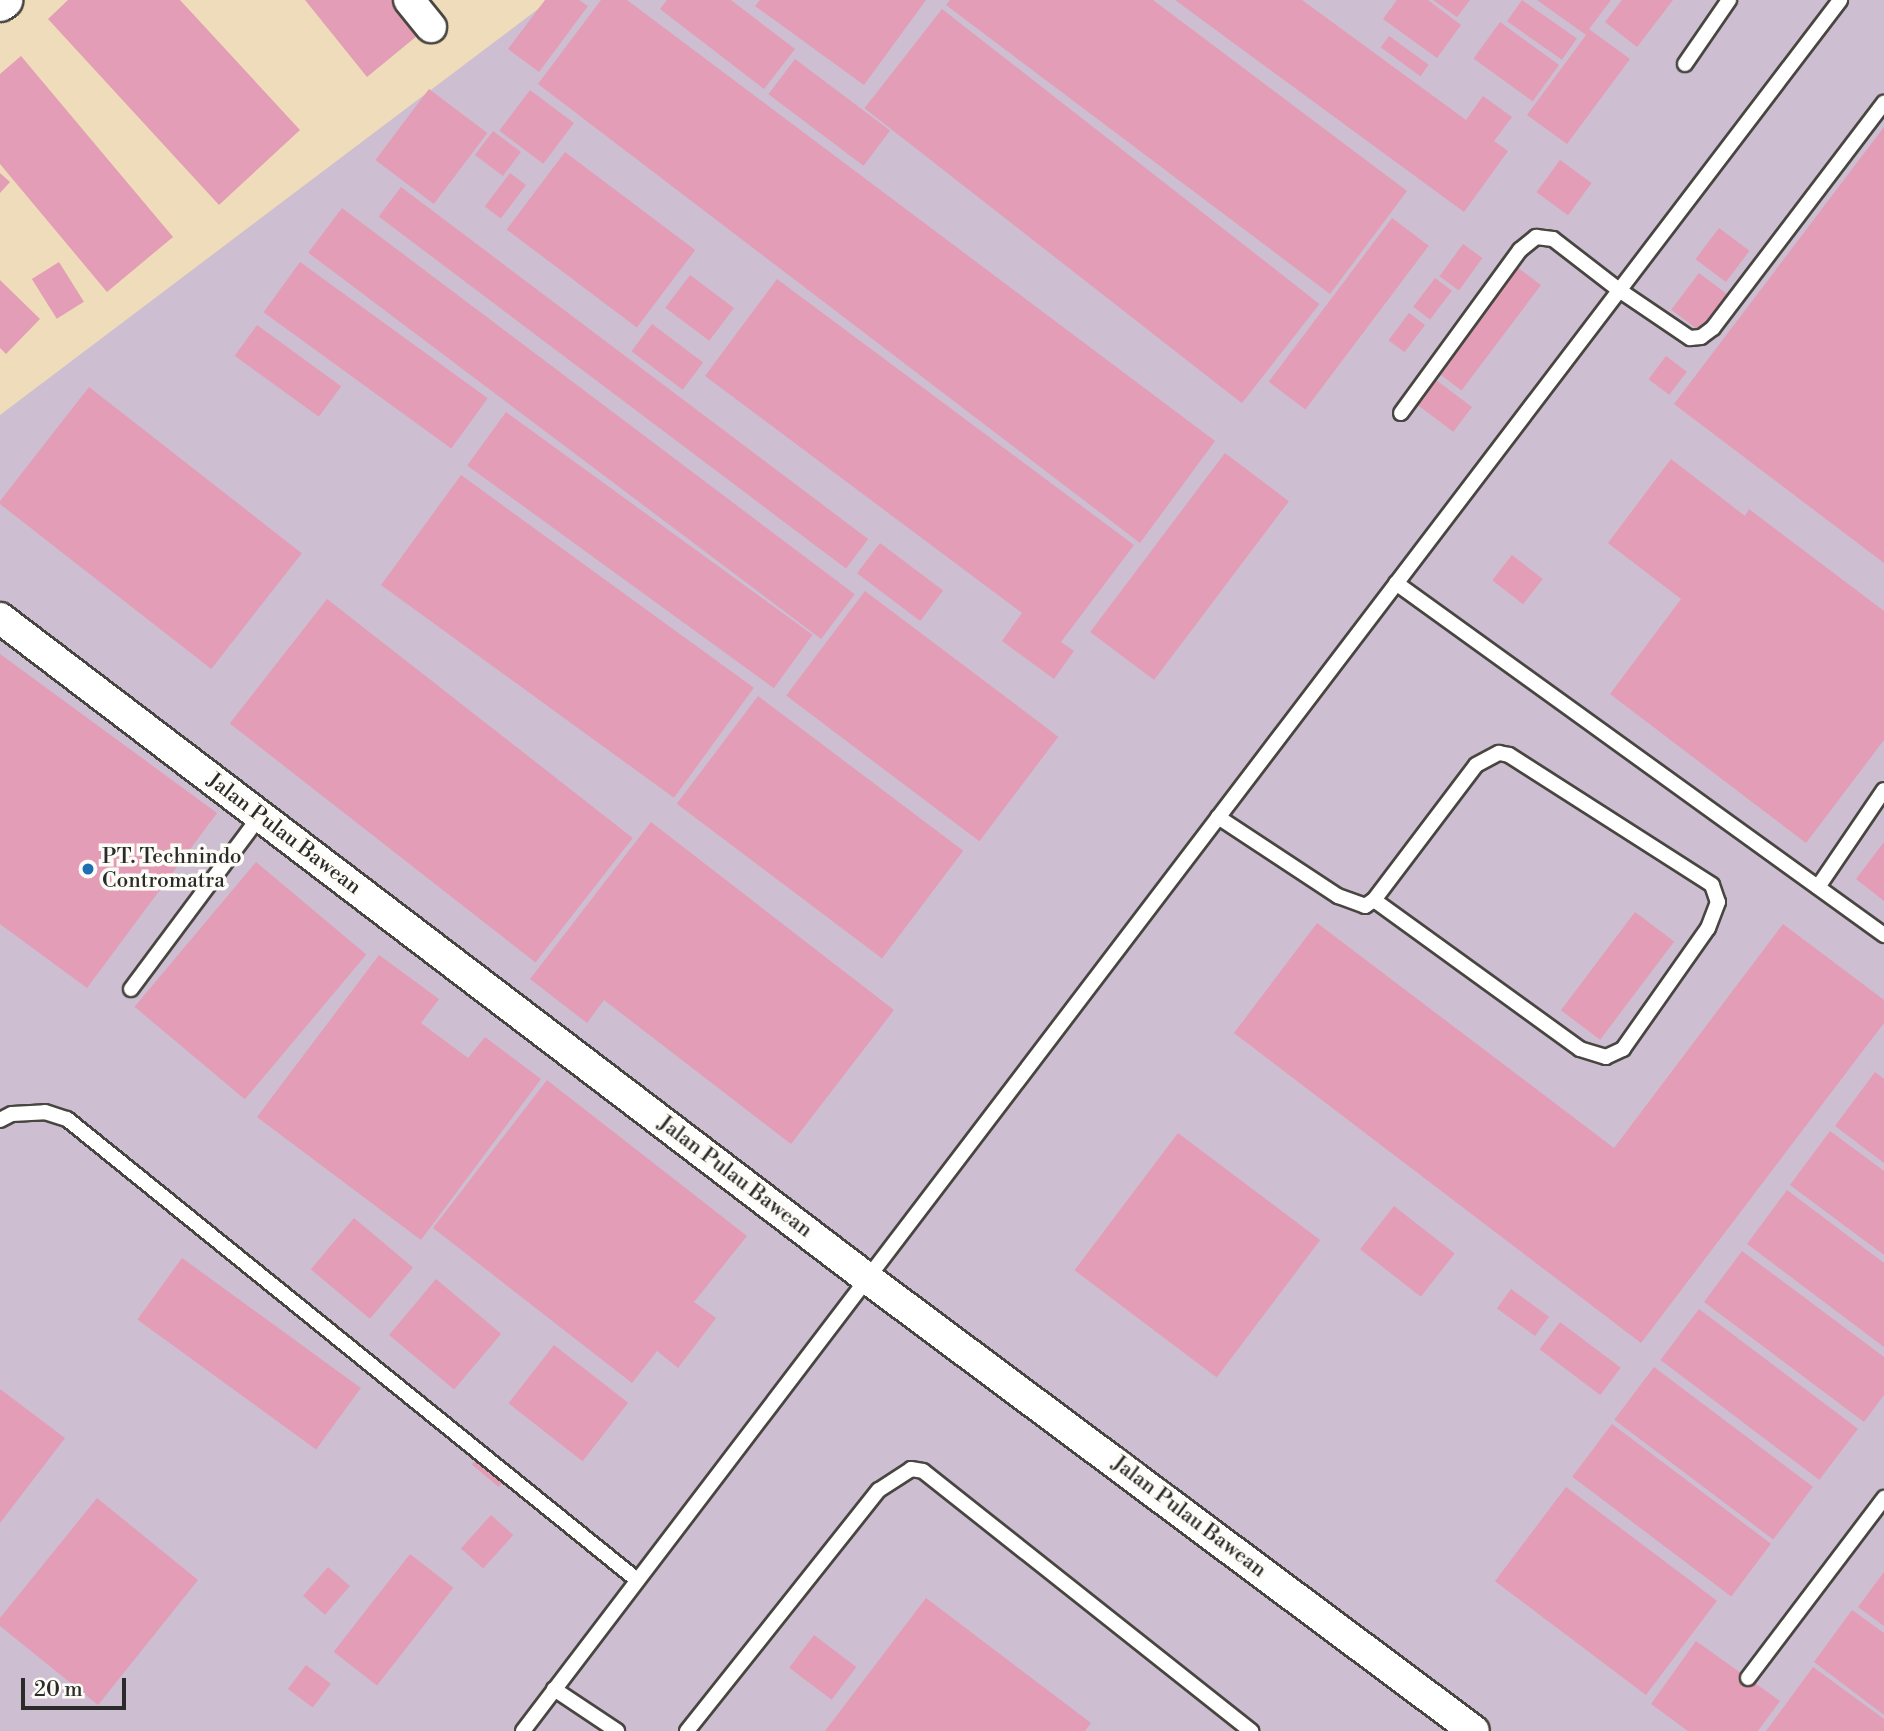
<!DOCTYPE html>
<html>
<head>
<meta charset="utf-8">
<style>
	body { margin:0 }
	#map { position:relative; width:1884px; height:1731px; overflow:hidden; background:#efdcba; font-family:"Libre Bodoni",serif }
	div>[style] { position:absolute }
	.industrial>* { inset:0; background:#cebed1 }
	.building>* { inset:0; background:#e39db6; transform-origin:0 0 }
	.roads { filter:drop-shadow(2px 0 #484640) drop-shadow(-2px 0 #484640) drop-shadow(0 2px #484640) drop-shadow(0 -2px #484640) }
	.lane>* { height:14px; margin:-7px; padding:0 7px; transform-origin:7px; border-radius:7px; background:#fff }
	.street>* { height:30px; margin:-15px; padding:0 15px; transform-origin:15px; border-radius:15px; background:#fff }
	.secondary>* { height:38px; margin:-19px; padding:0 19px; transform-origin:19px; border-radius:19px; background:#fff }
	.dots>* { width:19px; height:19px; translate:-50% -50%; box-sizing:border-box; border:4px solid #fdfcf7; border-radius:50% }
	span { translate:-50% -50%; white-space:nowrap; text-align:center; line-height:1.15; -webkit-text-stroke:7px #fdfcf7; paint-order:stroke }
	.street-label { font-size:21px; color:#2b2b2b }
	.poi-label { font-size:21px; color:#2b2b2b }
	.left { translate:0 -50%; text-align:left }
	.scale { position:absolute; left:21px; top:1678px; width:105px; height:32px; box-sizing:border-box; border:4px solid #2b2b2b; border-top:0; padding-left:9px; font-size:21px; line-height:24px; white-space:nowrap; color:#2b2b2b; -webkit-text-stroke:5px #fdfcf7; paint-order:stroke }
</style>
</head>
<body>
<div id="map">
	<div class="industrial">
		<div style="clip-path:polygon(550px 0,1884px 0,1884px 1731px,0 1731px,0 415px)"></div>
	</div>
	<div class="building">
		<div style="clip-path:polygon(68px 0,180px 0,300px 130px,219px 205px,48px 19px)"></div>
		<div style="clip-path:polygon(305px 0,397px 0,423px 31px,367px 77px)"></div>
		<div style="clip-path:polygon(545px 0,579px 0,588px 6px,539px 72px,508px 49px)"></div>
		<div style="clip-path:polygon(601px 0,627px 0,1215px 441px,1140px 543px,538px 84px)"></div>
		<div style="clip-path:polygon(667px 0,731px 0,795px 49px,764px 89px,660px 9px)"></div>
		<div style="clip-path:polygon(760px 0,926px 0,864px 85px,755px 6px)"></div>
		<div style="clip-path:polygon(950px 0,1153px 0,1407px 191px,1330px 294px,946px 5px)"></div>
		<div style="clip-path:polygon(1175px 0,1302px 0,1466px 120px,1483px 96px,1512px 117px,1494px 141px,1508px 151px,1464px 212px)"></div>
		<div style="clip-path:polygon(1397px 0,1428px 0,1461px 25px,1437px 58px,1383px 19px)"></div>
		<div style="clip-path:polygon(1433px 0,1470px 0,1457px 17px)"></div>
		<div style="left:1522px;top:0;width:67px;height:26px;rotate:35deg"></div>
		<div style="clip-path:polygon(1537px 0,1611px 0,1589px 29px,1630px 59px,1567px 144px,1527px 115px,1586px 35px)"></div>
		<div style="clip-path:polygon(1622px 0,1673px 0,1637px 47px,1605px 22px)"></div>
		<div style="left:942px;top:9px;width:479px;height:126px;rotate:38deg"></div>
		<div style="left:1500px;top:22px;width:73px;height:45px;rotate:36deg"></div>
		<div style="left:1389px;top:36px;width:49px;height:14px;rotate:36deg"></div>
		<div style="clip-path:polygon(21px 56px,173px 237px,107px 292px,0 164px,0 74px)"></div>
		<div style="left:795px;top:59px;width:119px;height:44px;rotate:37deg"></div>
		<div style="left:429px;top:89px;width:73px;height:89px;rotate:37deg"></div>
		<div style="left:530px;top:90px;width:55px;height:51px;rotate:37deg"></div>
		<div style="clip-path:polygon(1884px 127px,1884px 563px,1674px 404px)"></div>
		<div style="left:493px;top:131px;width:35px;height:30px;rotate:37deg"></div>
		<div style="left:565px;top:152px;width:163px;height:97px;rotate:37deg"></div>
		<div style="left:1560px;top:160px;width:39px;height:40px;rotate:36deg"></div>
		<div style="clip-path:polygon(0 173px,10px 182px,0 193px)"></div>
		<div style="left:510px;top:173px;width:20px;height:42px;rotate:37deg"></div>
		<div style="left:401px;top:187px;width:585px;height:37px;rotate:37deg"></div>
		<div style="left:342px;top:208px;width:642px;height:56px;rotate:37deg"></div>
		<div style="left:1392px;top:218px;width:46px;height:205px;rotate:37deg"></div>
		<div style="left:1719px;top:228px;width:38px;height:39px;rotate:37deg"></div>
		<div style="left:1463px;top:244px;width:24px;height:40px;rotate:36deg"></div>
		<div style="left:59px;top:262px;width:47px;height:32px;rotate:58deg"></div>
		<div style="left:300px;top:262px;width:232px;height:62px;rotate:36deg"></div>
		<div style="left:1517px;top:267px;width:30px;height:132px;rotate:37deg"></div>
		<div style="left:1699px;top:273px;width:36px;height:46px;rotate:37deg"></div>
		<div style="left:690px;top:275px;width:55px;height:41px;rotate:37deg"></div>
		<div style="left:1435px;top:278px;width:21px;height:36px;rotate:37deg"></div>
		<div style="clip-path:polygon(777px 279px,1134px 545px,1061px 642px,1074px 651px,1054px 679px,1002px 641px,1022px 613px,705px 376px)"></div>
		<div style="clip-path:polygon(0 280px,40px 319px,6px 354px,0 348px)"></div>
		<div style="left:1409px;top:313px;width:20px;height:34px;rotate:37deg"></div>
		<div style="left:652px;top:324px;width:64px;height:34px;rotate:37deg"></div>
		<div style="left:257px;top:325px;width:104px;height:38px;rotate:36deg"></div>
		<div style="left:1666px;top:356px;width:26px;height:29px;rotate:37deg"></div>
		<div style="left:1436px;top:380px;width:45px;height:31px;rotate:37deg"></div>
		<div style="left:89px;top:387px;width:270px;height:147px;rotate:38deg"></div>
		<div style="left:506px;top:412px;width:379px;height:66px;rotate:36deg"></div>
		<div style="left:1225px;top:453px;width:80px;height:224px;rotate:37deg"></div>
		<div style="clip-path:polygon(1671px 459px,1745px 516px,1749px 509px,1884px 611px,1884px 740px,1806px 843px,1610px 694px,1681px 599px,1608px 543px)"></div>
		<div style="left:461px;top:475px;width:362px;height:136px;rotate:36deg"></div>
		<div style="left:880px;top:543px;width:79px;height:38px;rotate:37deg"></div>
		<div style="left:1512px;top:555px;width:39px;height:32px;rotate:38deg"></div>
		<div style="left:865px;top:591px;width:242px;height:131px;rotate:37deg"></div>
		<div style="left:327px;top:599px;width:388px;height:158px;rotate:38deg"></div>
		<div style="clip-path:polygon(0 654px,217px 813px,87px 988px,0 924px)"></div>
		<div style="left:758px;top:696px;width:257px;height:135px;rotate:37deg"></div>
		<div style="clip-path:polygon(651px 822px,894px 1010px,791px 1144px,604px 1000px,587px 1023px,530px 979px)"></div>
		<div style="clip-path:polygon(1884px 842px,1884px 901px,1856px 879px)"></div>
		<div style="left:256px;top:862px;width:144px;height:189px;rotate:40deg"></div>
		<div style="left:1635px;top:912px;width:49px;height:123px;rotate:37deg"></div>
		<div style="clip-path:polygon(1317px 923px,1614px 1148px,1783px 924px,1884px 1000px,1884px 1023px,1641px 1343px,1234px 1033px)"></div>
		<div style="clip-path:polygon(379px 955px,439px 999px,421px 1023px,468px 1058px,485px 1037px,541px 1079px,421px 1240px,257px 1117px)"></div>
		<div style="clip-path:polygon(1875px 1072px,1884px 1079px,1884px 1163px,1835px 1126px)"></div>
		<div style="clip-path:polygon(547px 1080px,747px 1236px,694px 1302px,716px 1318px,678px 1368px,657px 1351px,632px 1383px,433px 1228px)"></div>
		<div style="clip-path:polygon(1830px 1131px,1884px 1171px,1884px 1255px,1790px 1185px)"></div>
		<div style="left:1178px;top:1133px;width:178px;height:172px;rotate:37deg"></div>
		<div style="clip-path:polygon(1787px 1190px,1884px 1263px,1884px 1347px,1747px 1244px)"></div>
		<div style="left:1394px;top:1206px;width:77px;height:55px;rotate:38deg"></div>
		<div style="left:354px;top:1218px;width:77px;height:67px;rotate:40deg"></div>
		<div style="clip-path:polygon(1742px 1251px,1884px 1357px,1884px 1395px,1864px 1422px,1704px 1302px)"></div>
		<div style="left:182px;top:1258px;width:221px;height:76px;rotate:36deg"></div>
		<div style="left:436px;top:1279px;width:85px;height:73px;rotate:40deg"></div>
		<div style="left:1511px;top:1289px;width:47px;height:24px;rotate:36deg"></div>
		<div style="left:1699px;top:1309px;width:199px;height:64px;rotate:37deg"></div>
		<div style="left:1560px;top:1322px;width:76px;height:34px;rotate:37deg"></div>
		<div style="left:554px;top:1345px;width:94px;height:74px;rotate:38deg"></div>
		<div style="left:1654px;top:1367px;width:199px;height:66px;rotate:37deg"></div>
		<div style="clip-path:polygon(0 1389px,65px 1438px,0 1523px)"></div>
		<div style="left:1612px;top:1424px;width:199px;height:66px;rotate:37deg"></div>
		<div style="left:479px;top:1456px;width:35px;height:11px;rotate:40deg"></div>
		<div style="left:1566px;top:1487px;width:189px;height:118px;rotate:37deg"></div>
		<div style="clip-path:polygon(97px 1498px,198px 1580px,98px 1705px,0 1626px,0 1618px)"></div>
		<div style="left:491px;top:1515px;width:30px;height:45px;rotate:42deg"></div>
		<div style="left:410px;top:1554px;width:55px;height:124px;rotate:38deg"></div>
		<div style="left:328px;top:1567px;width:29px;height:38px;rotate:41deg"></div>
		<div style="clip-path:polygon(1884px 1572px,1884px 1626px,1858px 1607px)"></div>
		<div style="clip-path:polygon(926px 1598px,1091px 1723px,1085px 1731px,825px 1731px)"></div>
		<div style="clip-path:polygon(1852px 1610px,1884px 1633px,1884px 1715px,1814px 1662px)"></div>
		<div style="left:814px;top:1635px;width:53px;height:41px;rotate:37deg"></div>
		<div style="clip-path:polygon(1696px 1641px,1780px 1701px,1758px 1731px,1688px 1731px,1651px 1704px)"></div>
		<div style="left:306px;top:1665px;width:31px;height:30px;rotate:37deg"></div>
		<div style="clip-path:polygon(1813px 1667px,1884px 1719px,1884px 1731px,1766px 1731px)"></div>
	</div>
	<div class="roads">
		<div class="lane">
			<div style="left:1685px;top:64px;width:78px;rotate:-55.5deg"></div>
			<div style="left:1401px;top:413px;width:202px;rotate:-53.9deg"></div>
			<div style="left:1520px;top:250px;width:21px;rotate:-39deg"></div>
			<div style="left:1536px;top:237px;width:17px;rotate:7deg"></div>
			<div style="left:1553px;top:239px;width:83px;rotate:37.7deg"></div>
			<div style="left:1619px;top:290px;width:86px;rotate:34.1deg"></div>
			<div style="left:1690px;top:338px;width:11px;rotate:-5deg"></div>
			<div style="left:1701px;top:337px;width:15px;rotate:-37deg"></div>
			<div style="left:1713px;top:328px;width:283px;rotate:-52.8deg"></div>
			<div style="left:1396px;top:583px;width:602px;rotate:35.8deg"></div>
			<div style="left:1218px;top:817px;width:144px;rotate:33.4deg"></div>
			<div style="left:1338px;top:896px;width:29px;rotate:20deg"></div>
			<div style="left:1365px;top:906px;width:11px;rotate:-34deg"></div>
			<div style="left:1374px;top:900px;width:169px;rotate:-52.9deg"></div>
			<div style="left:1476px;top:765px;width:26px;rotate:-28deg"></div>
			<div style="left:1499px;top:753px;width:10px;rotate:11deg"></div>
			<div style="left:1509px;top:755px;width:241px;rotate:32.6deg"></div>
			<div style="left:1712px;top:885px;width:18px;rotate:71deg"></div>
			<div style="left:1718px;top:902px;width:28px;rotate:111deg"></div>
			<div style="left:1708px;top:928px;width:148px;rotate:125.1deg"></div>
			<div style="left:1623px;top:1049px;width:19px;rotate:155deg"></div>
			<div style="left:1606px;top:1057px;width:27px;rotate:-163deg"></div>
			<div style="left:1580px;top:1049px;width:254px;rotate:-144.1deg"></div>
			<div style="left:1818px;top:887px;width:117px;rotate:-55.8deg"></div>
			<div style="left:131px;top:989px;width:216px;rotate:-53.3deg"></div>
			<div style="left:0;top:1120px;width:13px;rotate:-27deg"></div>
			<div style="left:12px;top:1114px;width:33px;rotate:-3deg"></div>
			<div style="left:45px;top:1112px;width:23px;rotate:18deg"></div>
			<div style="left:67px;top:1119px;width:733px;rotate:38.96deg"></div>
			<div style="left:1748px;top:1678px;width:226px;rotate:-52.9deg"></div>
			<div style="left:554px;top:1689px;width:76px;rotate:33.7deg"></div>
			<div style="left:523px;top:1731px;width:2175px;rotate:-52.73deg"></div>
			<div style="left:687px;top:1731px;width:308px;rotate:-51.5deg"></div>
			<div style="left:879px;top:1490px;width:38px;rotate:-33deg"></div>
			<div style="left:911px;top:1469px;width:12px;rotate:9deg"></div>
			<div style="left:923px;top:1471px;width:419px;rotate:38.4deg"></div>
		</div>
		<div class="street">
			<div style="left:409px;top:0;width:35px;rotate:51deg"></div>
			<div style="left:0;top:618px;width:1090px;rotate:37.28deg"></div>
			<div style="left:867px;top:1278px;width:757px;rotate:36.73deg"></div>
		</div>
		<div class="secondary">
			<div style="left:0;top:2px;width:4px;rotate:-34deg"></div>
		</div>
	</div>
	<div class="dots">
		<div style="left:88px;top:869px;background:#1f6fb2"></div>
	</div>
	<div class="street-label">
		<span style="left:284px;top:834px;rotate:37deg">Jalan Pulau Bawean</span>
		<span style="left:735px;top:1177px;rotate:37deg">Jalan Pulau Bawean</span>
		<span style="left:1189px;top:1517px;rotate:37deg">Jalan Pulau Bawean</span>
	</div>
	<div class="poi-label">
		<span class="left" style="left:102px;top:869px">PT. Technindo<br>Contromatra</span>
	</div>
	<div class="scale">20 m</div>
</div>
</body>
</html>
